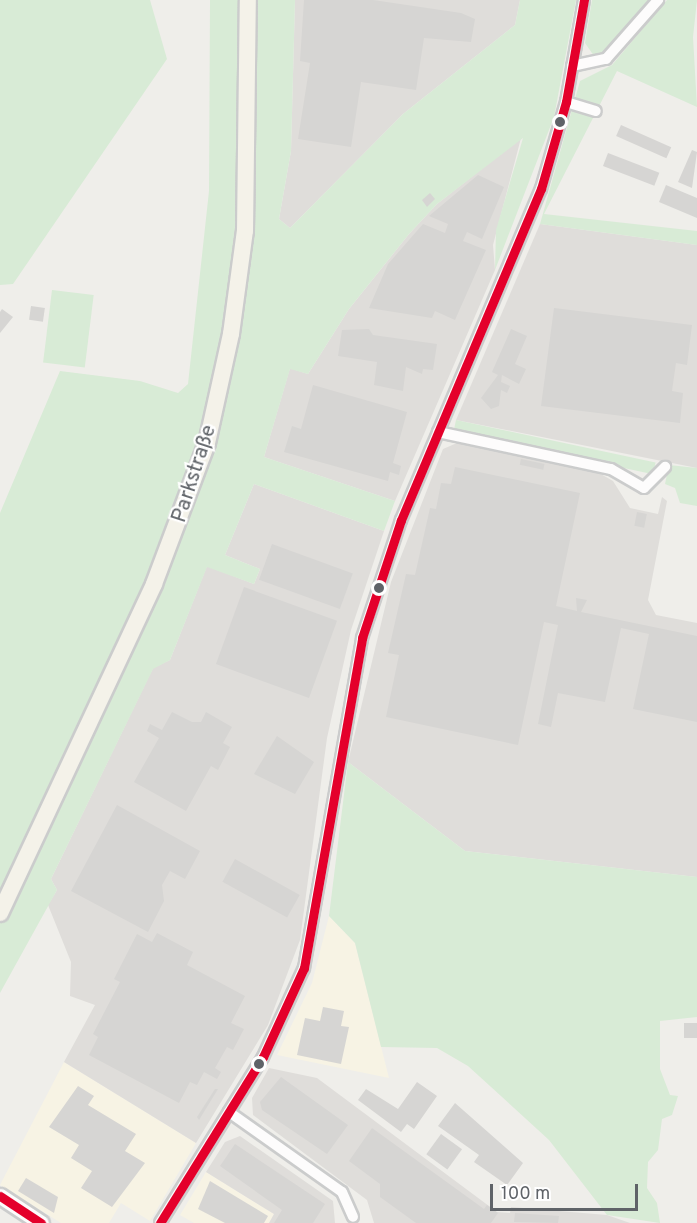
<!DOCTYPE html>
<html>
<head>
<meta charset="utf-8">
<style>
	body { margin:0 }
	#map { position:relative; width:697px; height:1223px; overflow:hidden; background:#efeeea; font-family:Overpass,sans-serif }
	div>[style] { position:absolute }
	.commercial>* { inset:0; background:#f7f3e4 }
	.industrial>* { inset:0; background:#dfddda }
	.green>* { inset:0; background:#d8ebd6; transform-origin:0 0 }
	.building>* { inset:0; background:#d6d5d3; transform-origin:0 0 }
	.roads { filter:drop-shadow(2px 0 #cbcccc) drop-shadow(-2px 0 #cbcccc) drop-shadow(0 2px #cbcccc) drop-shadow(0 -2px #cbcccc) }
	.street>* { height:10px; margin:-5px; padding:0 5px; transform-origin:5px; border-radius:5px; background:#fdfcfc }
	.secondary>* { height:15px; margin:-7.5px; padding:0 7.5px; transform-origin:7.5px; border-radius:7.5px; background:#fdfcfc }
	.primary>* { height:16px; margin:-8px; padding:0 8px; transform-origin:8px; border-radius:8px; background:#f4f2e9 }
	.bus-1>* { height:9px; margin:-4.5px; padding:0 4.5px; transform-origin:4.5px; border-radius:4.5px; background:#e4002b }
	.dots>* { width:16px; height:16px; translate:-50% -50%; box-sizing:border-box; border:3px solid #fff; border-radius:50% }
	span { translate:-50% -50%; white-space:nowrap; text-align:center; line-height:1.15; -webkit-text-stroke:4.5px #fff; paint-order:stroke }
	.street-label { font-size:21px; color:#5f6368 }
	.scale { position:absolute; left:490px; top:1184px; width:148px; height:27px; box-sizing:border-box; border:3px solid #5f6368; border-top:0; padding-left:8px; font-size:18px; line-height:21px; white-space:nowrap; color:#5f6368; -webkit-text-stroke:4px #fff; paint-order:stroke }
</style>
</head>
<body>
<div id="map">
	<div class="commercial">
		<div style="clip-path:polygon(329px 916px,355px 943px,389px 1078px,277px 1055px,312px 983px)"></div>
		<div style="clip-path:polygon(64px 1062px,196px 1143px,150px 1221px,121px 1203px,109px 1223px,61px 1223px,0 1185px)"></div>
		<div style="clip-path:polygon(206px 1172px,274px 1214px,269px 1223px,194px 1223px,180px 1215px)"></div>
	</div>
	<div class="industrial">
		<div style="clip-path:polygon(295px 0,520px 0,515px 25px,403px 114px,290px 228px,279px 219px,291px 151px)"></div>
		<div style="clip-path:polygon(521px 138px,493px 245px,495px 270px,395px 501px,264px 457px,290px 368px,308px 374px,349px 309px,409px 234px,437px 204px)"></div>
		<div style="clip-path:polygon(540px 224px,697px 245px,697px 468px,456px 420px)"></div>
		<div style="clip-path:polygon(457px 443px,599px 473px,613px 481px,630px 508px,658px 514px,662px 497px,667px 501px,648px 600px,656px 615px,697px 623px,697px 877px,465px 851px,348px 762px,391px 582px,443px 449px)"></div>
		<div style="clip-path:polygon(254px 484px,384px 531px,351px 630px,327px 738px,300px 940px,268px 1025px,196px 1143px,64px 1062px,95px 1005px,70px 996px,71px 962px,48px 905px,57px 890px,51px 879px,153px 668px,170px 660px,207px 566px,254px 584px,260px 569px,225px 555px)"></div>
		<div style="clip-path:polygon(269px 1068px,317px 1078px,497px 1212px,510px 1213px,511px 1207px,607px 1215px,630px 1223px,374px 1223px,367px 1200px,253px 1115px,252px 1098px)"></div>
		<div style="clip-path:polygon(240px 1136px,333px 1201px,335px 1223px,269px 1223px,274px 1214px,206px 1172px,225px 1142px)"></div>
	</div>
	<div class="green">
		<div style="clip-path:polygon(0 0,150px 0,167px 59px,13px 284px,0 285px)"></div>
		<div style="clip-path:polygon(210px 0,295px 0,291px 151px,279px 219px,290px 228px,403px 114px,515px 25px,520px 0,576px 0,554px 117px,495px 270px,496px 230px,523px 138px,437px 204px,409px 234px,349px 309px,308px 374px,290px 369px,264px 457px,395px 501px,384px 531px,254px 484px,225px 555px,260px 569px,254px 584px,207px 567px,170px 660px,153px 669px,51px 879px,57px 890px,0 993px,0 513px,60px 371px,140px 381px,178px 393px,188px 384px,209px 191px)"></div>
		<div style="clip-path:polygon(592px 0,649px 0,607px 50px,594px 56px,585px 43px)"></div>
		<div style="clip-path:polygon(667px 0,697px 0,693px 37px,697px 107px,617px 71px,544px 214px,697px 231px,697px 245px,540px 224px,580px 81px,612px 65px)"></div>
		<div style="left:52px;top:290px;width:42px;height:73px;rotate:7deg"></div>
		<div style="left:456px;top:420px;width:204px;height:12px;rotate:12deg"></div>
		<div style="clip-path:polygon(669px 465px,697px 468px,697px 506px,680px 503px,675px 488px,665px 484px)"></div>
		<div style="clip-path:polygon(348px 762px,465px 851px,697px 877px,697px 1017px,660px 1021px,660px 1069px,670px 1095px,678px 1096px,672px 1115px,662px 1119px,658px 1150px,648px 1162px,647px 1188px,657px 1203px,660px 1223px,607px 1215px,549px 1140px,468px 1066px,437px 1048px,381px 1047px,355px 943px,329px 916px)"></div>
	</div>
	<div class="building">
		<div style="clip-path:polygon(304px 0,373px 0,461px 13px,475px 19px,471px 42px,424px 38px,416px 90px,361px 82px,351px 147px,298px 139px,310px 63px,300px 61px)"></div>
		<div style="left:621px;top:125px;width:55px;height:12px;rotate:24deg"></div>
		<div style="clip-path:polygon(692px 150px,697px 152px,692px 188px,678px 182px)"></div>
		<div style="left:608px;top:153px;width:55px;height:14px;rotate:21deg"></div>
		<div style="clip-path:polygon(478px 175px,504px 187px,482px 239px,467px 232px,463px 241px,486px 250px,455px 320px,435px 311px,432px 318px,369px 308px,388px 264px,423px 224px,445px 233px,448px 224px,429px 216px)"></div>
		<div style="clip-path:polygon(666px 185px,697px 198px,697px 218px,659px 202px)"></div>
		<div style="clip-path:polygon(430px 193px,435px 199px,427px 207px,422px 200px)"></div>
		<div style="left:31px;top:306px;width:14px;height:14px;rotate:8deg"></div>
		<div style="clip-path:polygon(554px 308px,692px 325px,687px 365px,676px 363px,672px 391px,683px 393px,680px 423px,541px 406px)"></div>
		<div style="clip-path:polygon(2px 309px,13px 317px,0 333px,0 312px)"></div>
		<div style="clip-path:polygon(369px 329px,373px 335px,437px 344px,433px 370px,423px 369px,422px 374px,406px 367px,403px 391px,374px 385px,377px 362px,338px 356px,342px 330px)"></div>
		<div style="clip-path:polygon(511px 329px,527px 336px,515px 364px,526px 369px,519px 384px,502px 375px,501px 382px,510px 386px,507px 393px,501px 390px,499px 406px,491px 409px,481px 398px,498px 375px,492px 372px)"></div>
		<div style="clip-path:polygon(313px 385px,407px 412px,393px 463px,401px 466px,399px 475px,390px 472px,388px 481px,284px 452px,292px 426px,301px 429px)"></div>
		<div style="left:521px;top:459px;width:24px;height:6px;rotate:12deg"></div>
		<div style="clip-path:polygon(455px 467px,580px 493px,556px 606px,577px 611px,576px 598px,587px 600px,581px 612px,697px 636px,697px 722px,633px 709px,649px 634px,621px 628px,605px 702px,558px 693px,551px 727px,538px 724px,558px 625px,544px 622px,518px 745px,386px 717px,399px 655px,388px 653px,406px 574px,415px 575px,430px 508px,436px 509px,441px 483px,451px 484px)"></div>
		<div style="left:637px;top:512px;width:10px;height:14px;rotate:11deg"></div>
		<div style="left:272px;top:544px;width:86px;height:38px;rotate:20deg"></div>
		<div style="left:244px;top:587px;width:99px;height:82px;rotate:20deg"></div>
		<div style="clip-path:polygon(172px 712px,192px 722px,201px 722px,206px 712px,232px 727px,223px 743px,230px 747px,218px 770px,211px 766px,186px 811px,134px 782px,159px 738px,147px 731px,150px 724px,162px 730px)"></div>
		<div style="clip-path:polygon(277px 736px,314px 762px,295px 794px,254px 774px)"></div>
		<div style="clip-path:polygon(117px 805px,200px 851px,185px 879px,170px 871px,162px 885px,164px 901px,148px 932px,71px 891px)"></div>
		<div style="left:235px;top:859px;width:74px;height:26px;rotate:29deg"></div>
		<div style="clip-path:polygon(157px 933px,193px 952px,187px 965px,245px 996px,231px 1023px,244px 1029px,233px 1050px,227px 1047px,215px 1068px,221px 1072px,217px 1079px,204px 1072px,197px 1085px,190px 1082px,179px 1103px,89px 1055px,98px 1037px,93px 1034px,120px 982px,114px 979px,137px 934px,152px 942px)"></div>
		<div style="clip-path:polygon(323px 1007px,344px 1011px,341px 1026px,349px 1027px,341px 1064px,297px 1055px,305px 1018px,320px 1021px)"></div>
		<div style="left:684px;top:1023px;width:13px;height:15px"></div>
		<div style="clip-path:polygon(281px 1077px,348px 1125px,327px 1154px,262px 1110px,260px 1102px)"></div>
		<div style="clip-path:polygon(417px 1082px,437px 1096px,414px 1129px,407px 1124px,401px 1132px,358px 1100px,366px 1089px,398px 1109px)"></div>
		<div style="clip-path:polygon(78px 1086px,94px 1096px,88px 1105px,136px 1134px,125px 1151px,145px 1163px,112px 1207px,81px 1188px,92px 1171px,71px 1158px,79px 1145px,49px 1127px)"></div>
		<div style="clip-path:polygon(215px 1089px,218px 1089px,199px 1120px,197px 1117px)"></div>
		<div style="clip-path:polygon(455px 1103px,523px 1163px,507px 1185px,474px 1162px,479px 1155px,438px 1126px)"></div>
		<div style="clip-path:polygon(372px 1128px,484px 1209px,487px 1205px,498px 1213px,491px 1223px,416px 1223px,380px 1197px,380px 1184px,349px 1161px)"></div>
		<div style="left:441px;top:1134px;width:26px;height:25px;rotate:36deg"></div>
		<div style="clip-path:polygon(235px 1144px,325px 1204px,313px 1223px,274px 1223px,282px 1210px,220px 1166px)"></div>
		<div style="clip-path:polygon(26px 1178px,58px 1197px,54px 1213px,18px 1191px)"></div>
		<div style="clip-path:polygon(210px 1181px,268px 1216px,264px 1223px,225px 1223px,198px 1209px)"></div>
		<div style="clip-path:polygon(515px 1213px,559px 1216px,558px 1223px,514px 1222px)"></div>
	</div>
	<div class="roads">
		<div class="street">
			<div style="left:572px;top:66px;width:35px;rotate:-12deg"></div>
			<div style="left:606px;top:59px;width:79px;rotate:-48.6deg"></div>
			<div style="left:566px;top:102px;width:31px;rotate:17deg"></div>
			<div style="left:438px;top:432px;width:177px;rotate:12.1deg"></div>
			<div style="left:611px;top:469px;width:38px;rotate:30deg"></div>
			<div style="left:644px;top:488px;width:30px;rotate:-45deg"></div>
			<div style="left:229px;top:1112px;width:138px;rotate:35.3deg"></div>
			<div style="left:342px;top:1192px;width:27px;rotate:66deg"></div>
			<div style="left:160px;top:1223px;width:195px;rotate:-58.2deg"></div>
			<div style="left:263px;top:1057px;width:98px;rotate:-65.3deg"></div>
			<div style="left:304px;top:968px;width:335px;rotate:-80deg"></div>
			<div style="left:362px;top:638px;width:124px;rotate:-71.7deg"></div>
			<div style="left:401px;top:520px;width:359px;rotate:-67.1deg"></div>
			<div style="left:541px;top:189px;width:91px;rotate:-74deg"></div>
			<div style="left:566px;top:102px;width:104px;rotate:-80deg"></div>
		</div>
		<div class="secondary">
			<div style="left:0;top:1196px;width:49px;rotate:33.4deg"></div>
		</div>
		<div class="primary">
			<div style="left:0;top:913px;width:363px;rotate:-64.9deg"></div>
			<div style="left:154px;top:584px;width:151px;rotate:-69.4deg"></div>
			<div style="left:207px;top:443px;width:112px;rotate:-77.6deg"></div>
			<div style="left:231px;top:334px;width:104px;rotate:-82.3deg"></div>
			<div style="left:245px;top:231px;width:231px;rotate:-89.3deg"></div>
		</div>
	</div>
	<div class="bus-1">
		<div style="left:0;top:1196px;width:49px;rotate:33.4deg"></div>
		<div style="left:160px;top:1223px;width:195px;rotate:-58.2deg"></div>
		<div style="left:263px;top:1057px;width:98px;rotate:-65.3deg"></div>
		<div style="left:304px;top:968px;width:335px;rotate:-80deg"></div>
		<div style="left:362px;top:638px;width:124px;rotate:-71.7deg"></div>
		<div style="left:401px;top:520px;width:359px;rotate:-67.1deg"></div>
		<div style="left:541px;top:189px;width:91px;rotate:-74deg"></div>
		<div style="left:566px;top:102px;width:104px;rotate:-80deg"></div>
	</div>
	<div class="dots">
		<div style="left:560px;top:122px;background:#5f6368"></div>
		<div style="left:379px;top:588px;background:#5f6368"></div>
		<div style="left:259px;top:1064px;background:#5f6368"></div>
	</div>
	<div class="street-label">
		<span style="left:195px;top:474px;rotate:-72deg">Parkstraße</span>
	</div>
	<div class="scale">100 m</div>
</div>
</body>
</html>
